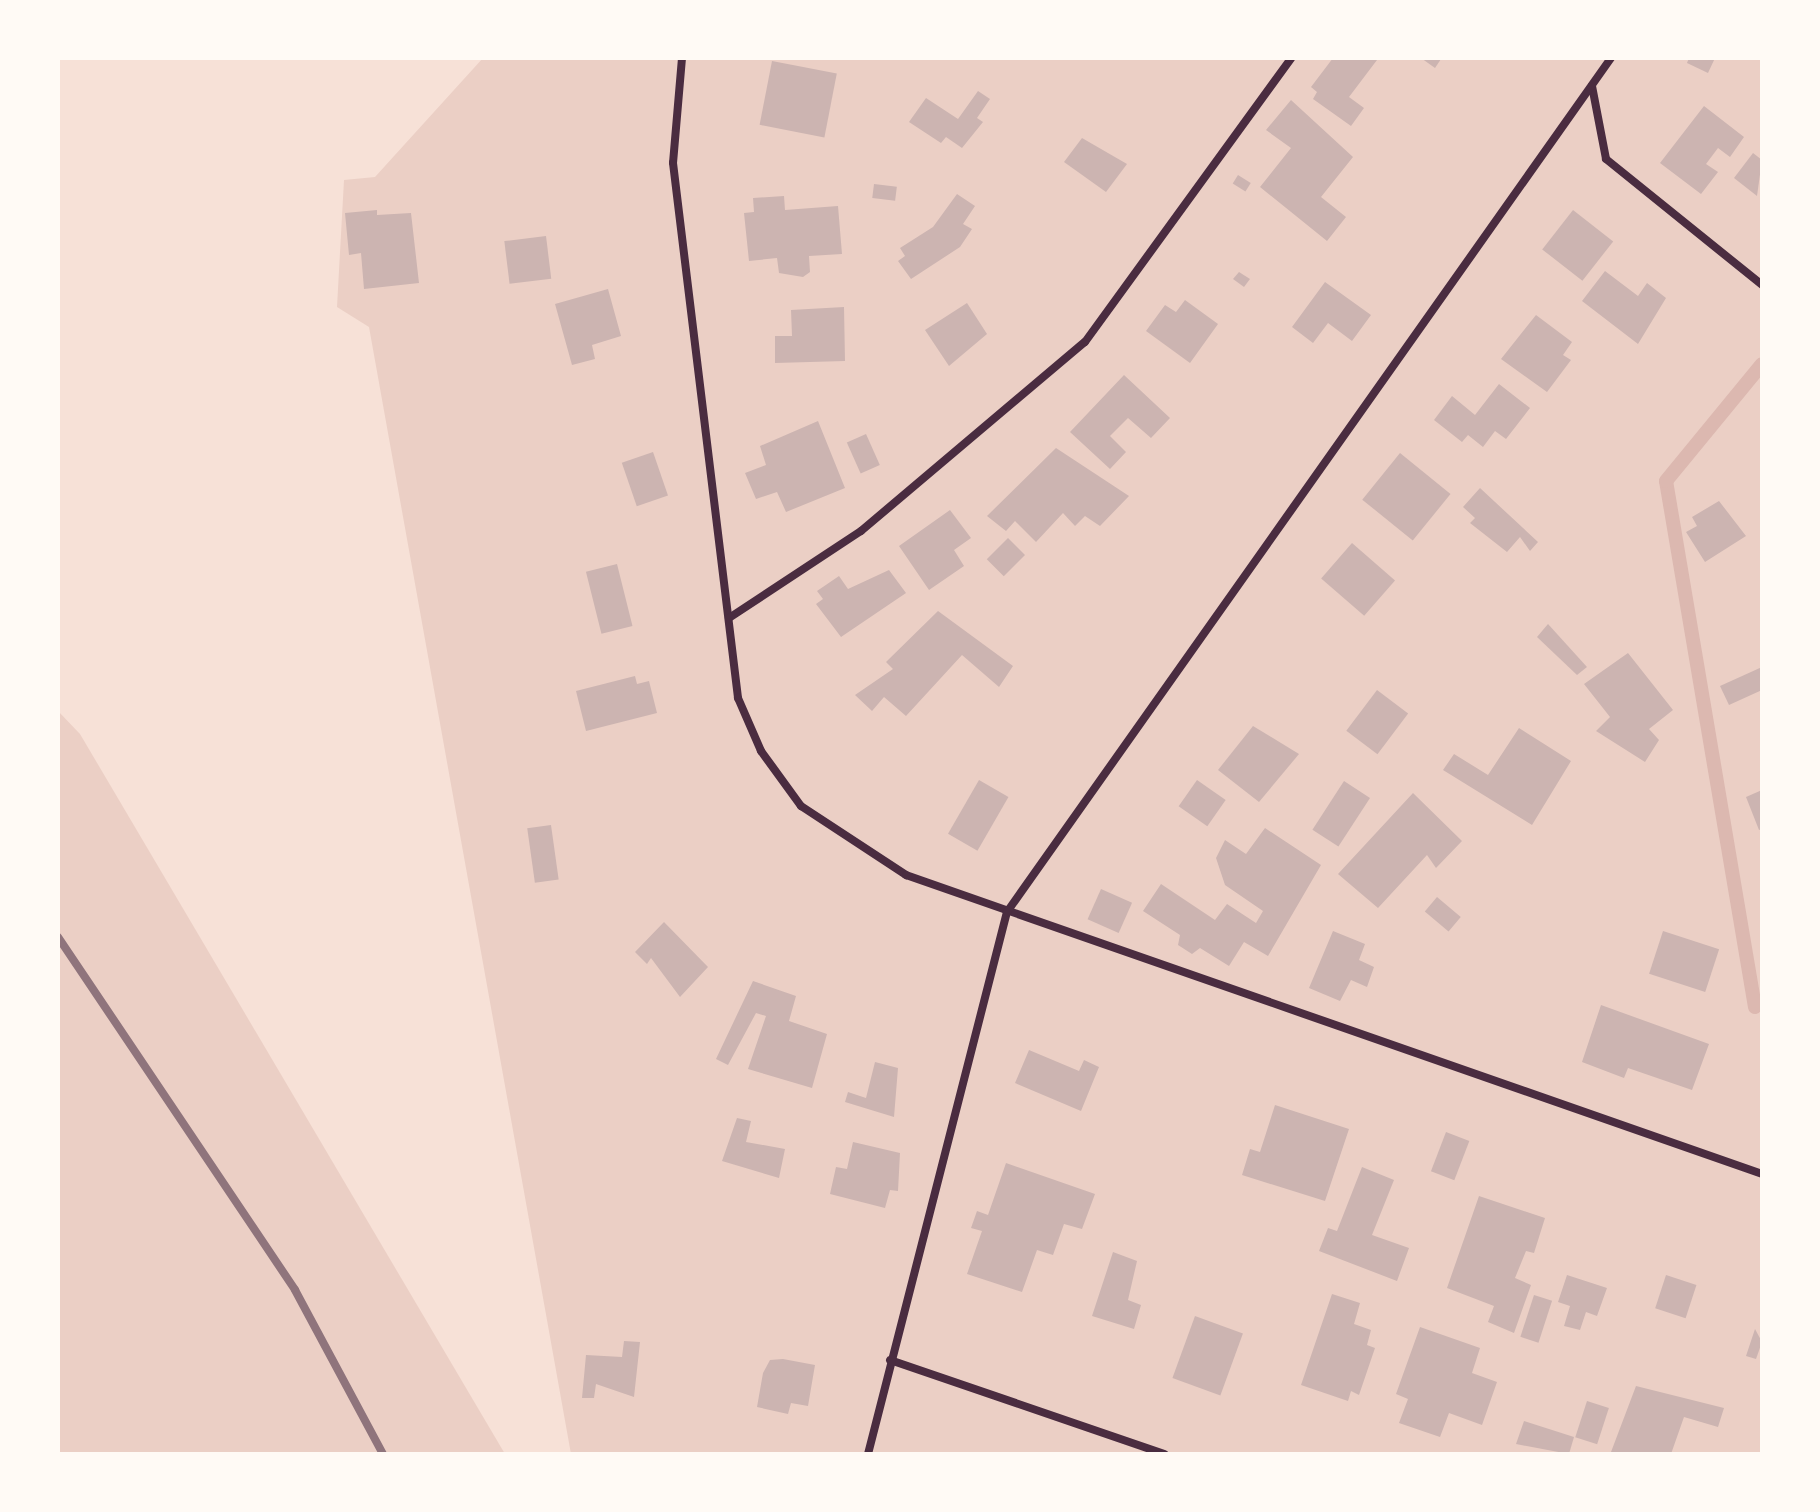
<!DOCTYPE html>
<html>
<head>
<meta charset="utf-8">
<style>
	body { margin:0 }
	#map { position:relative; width:1820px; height:1512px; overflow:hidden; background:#f7e1d7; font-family:"Space Grotesk",sans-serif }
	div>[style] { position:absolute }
	.green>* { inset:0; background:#ebcfc5 }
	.stream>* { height:14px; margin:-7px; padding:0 7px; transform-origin:7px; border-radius:7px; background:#dcb8b0 }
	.building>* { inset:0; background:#ccb4b1; transform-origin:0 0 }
	.service>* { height:8px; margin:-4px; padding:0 4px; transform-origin:4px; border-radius:4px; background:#4a2c40 }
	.rail>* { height:8px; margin:-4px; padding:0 4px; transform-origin:4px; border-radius:4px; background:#8f747c }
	span { translate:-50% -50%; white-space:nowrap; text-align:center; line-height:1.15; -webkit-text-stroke:10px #fffaf5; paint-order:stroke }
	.frame { position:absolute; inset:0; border:60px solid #fffaf5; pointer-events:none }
</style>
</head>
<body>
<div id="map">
	<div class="green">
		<div style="clip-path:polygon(483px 58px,1762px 58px,1762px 1454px,571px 1454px,369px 327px,337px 307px,344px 180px,375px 177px)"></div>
		<div style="clip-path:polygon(58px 711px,80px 734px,505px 1454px,58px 1454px)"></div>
	</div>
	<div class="stream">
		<div style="left:1755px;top:1007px;width:533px;rotate:-99.6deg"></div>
		<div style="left:1666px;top:481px;width:151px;rotate:-50.6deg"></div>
	</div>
	<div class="building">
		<div style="clip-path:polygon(1333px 58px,1377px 60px,1349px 97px,1364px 108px,1351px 126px,1313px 99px,1317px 92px,1311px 87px)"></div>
		<div style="clip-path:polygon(1421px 58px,1439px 58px,1441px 59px,1435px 68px)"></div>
		<div style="clip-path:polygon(1689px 58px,1715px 58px,1708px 73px,1687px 63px)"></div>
		<div style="left:772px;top:61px;width:66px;height:65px;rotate:11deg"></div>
		<div style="clip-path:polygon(978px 91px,990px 99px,977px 118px,983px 122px,962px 148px,946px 137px,941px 143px,909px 122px,926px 98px,958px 119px)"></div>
		<div style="clip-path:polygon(1291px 100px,1353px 157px,1321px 197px,1346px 217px,1327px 241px,1260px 187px,1291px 148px,1266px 130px)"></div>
		<div style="clip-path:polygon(1704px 106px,1744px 137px,1730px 157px,1718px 148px,1706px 164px,1718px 172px,1701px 194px,1660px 163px)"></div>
		<div style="clip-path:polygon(1082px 138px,1127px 164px,1106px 192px,1064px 162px)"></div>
		<div style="clip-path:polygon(1753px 153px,1762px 160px,1757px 196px,1734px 178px)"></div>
		<div style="left:1238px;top:175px;width:15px;height:10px;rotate:32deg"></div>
		<div style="left:874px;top:184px;width:23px;height:14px;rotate:7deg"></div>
		<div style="clip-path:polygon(957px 194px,975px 206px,963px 224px,972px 229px,960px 247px,911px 279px,898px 261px,905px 256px,900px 248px,933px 227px)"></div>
		<div style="clip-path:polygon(784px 196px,785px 210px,838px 206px,842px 254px,809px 256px,810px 272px,803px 277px,779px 273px,777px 258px,749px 261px,744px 213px,754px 212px,753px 198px)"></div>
		<div style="clip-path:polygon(377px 210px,377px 215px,411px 213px,419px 283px,364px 289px,361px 253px,349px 255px,345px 213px)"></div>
		<div style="left:1573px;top:210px;width:51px;height:50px;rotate:38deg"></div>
		<div style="left:546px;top:236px;width:43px;height:42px;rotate:83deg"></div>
		<div style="clip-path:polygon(1605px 271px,1638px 296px,1647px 283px,1666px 298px,1638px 344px,1582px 301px)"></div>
		<div style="clip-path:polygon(1239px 272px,1250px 279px,1244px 287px,1233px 279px)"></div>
		<div style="clip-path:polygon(1325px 282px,1371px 315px,1352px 341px,1328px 323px,1313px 343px,1292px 327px)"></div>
		<div style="clip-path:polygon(608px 289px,621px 336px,592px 345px,595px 359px,572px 365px,555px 304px)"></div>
		<div style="clip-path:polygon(1185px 300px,1218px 324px,1190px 363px,1146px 331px,1165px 305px,1176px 312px)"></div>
		<div style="clip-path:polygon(967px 303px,987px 334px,949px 366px,925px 330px)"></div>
		<div style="clip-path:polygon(844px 307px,845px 361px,775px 363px,775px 336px,792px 336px,791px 310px)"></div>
		<div style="clip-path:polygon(1536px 315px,1572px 342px,1563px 355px,1571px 360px,1547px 392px,1501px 359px)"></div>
		<div style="clip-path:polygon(1124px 375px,1170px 418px,1151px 438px,1128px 418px,1110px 436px,1126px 452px,1110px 469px,1070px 432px)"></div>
		<div style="clip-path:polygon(1499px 384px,1530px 408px,1506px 439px,1495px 431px,1483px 447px,1468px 435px,1462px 442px,1434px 420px,1452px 396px,1475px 415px)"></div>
		<div style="clip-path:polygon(818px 421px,845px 488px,786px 512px,777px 492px,756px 499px,745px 473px,766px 465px,760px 446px)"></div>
		<div style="left:866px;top:434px;width:34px;height:21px;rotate:66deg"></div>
		<div style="clip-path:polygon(1056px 448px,1129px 496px,1100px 526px,1085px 516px,1075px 526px,1063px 513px,1036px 542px,1015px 521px,1006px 531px,987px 516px)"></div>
		<div style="left:653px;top:452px;width:46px;height:33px;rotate:71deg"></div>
		<div style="left:1400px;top:453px;width:65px;height:60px;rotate:39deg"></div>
		<div style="clip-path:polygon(1480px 488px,1538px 542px,1530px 551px,1520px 537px,1507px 552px,1470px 523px,1475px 518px,1463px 507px)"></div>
		<div style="clip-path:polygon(1719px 501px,1746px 536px,1705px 562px,1686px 532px,1697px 526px,1692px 517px)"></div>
		<div style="clip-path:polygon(950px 510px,971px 538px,954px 550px,964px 566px,929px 590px,899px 546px)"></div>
		<div style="left:1008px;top:538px;width:24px;height:30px;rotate:45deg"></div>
		<div style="left:1352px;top:543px;width:57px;height:47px;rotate:41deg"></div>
		<div style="left:617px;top:564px;width:64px;height:32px;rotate:76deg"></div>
		<div style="clip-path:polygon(889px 570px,906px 593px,841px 637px,816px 604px,823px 599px,817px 591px,839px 576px,848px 589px)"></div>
		<div style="clip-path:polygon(938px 611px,1013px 666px,999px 687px,962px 655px,906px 716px,884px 697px,872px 711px,855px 695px,893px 669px,886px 662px)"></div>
		<div style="clip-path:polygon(1548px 624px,1587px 667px,1577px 675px,1537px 637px)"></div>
		<div style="clip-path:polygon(1628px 653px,1673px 710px,1649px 729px,1659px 740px,1645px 762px,1596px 731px,1610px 717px,1584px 684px)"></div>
		<div style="clip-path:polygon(1762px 667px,1762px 690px,1729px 705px,1720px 686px)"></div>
		<div style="clip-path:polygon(635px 676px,637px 684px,649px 681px,657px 713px,586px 731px,576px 691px)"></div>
		<div style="left:1377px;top:690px;width:39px;height:51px;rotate:37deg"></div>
		<div style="clip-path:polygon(1253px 726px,1299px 754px,1259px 802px,1218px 770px)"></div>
		<div style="clip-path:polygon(1519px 728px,1571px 761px,1532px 825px,1443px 770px,1454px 754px,1488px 775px)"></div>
		<div style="left:979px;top:780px;width:34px;height:62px;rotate:30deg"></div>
		<div style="left:1197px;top:780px;width:35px;height:32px;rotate:35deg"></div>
		<div style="left:1344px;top:781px;width:31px;height:58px;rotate:33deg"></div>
		<div style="clip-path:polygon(1762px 790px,1762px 829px,1759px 830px,1746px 797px)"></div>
		<div style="clip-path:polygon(1413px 793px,1462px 841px,1436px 868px,1427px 855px,1378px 908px,1338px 874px)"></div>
		<div style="left:551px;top:825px;width:55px;height:24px;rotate:82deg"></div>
		<div style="clip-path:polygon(1265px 828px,1321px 865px,1268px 956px,1244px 942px,1229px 966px,1200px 948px,1192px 954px,1178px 945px,1180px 935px,1143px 911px,1161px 884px,1215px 920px,1227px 904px,1256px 923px,1263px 911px,1225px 885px,1216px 858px,1225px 840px,1246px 854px)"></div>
		<div style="left:1101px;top:889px;width:34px;height:33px;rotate:24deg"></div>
		<div style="left:1437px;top:897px;width:31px;height:19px;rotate:40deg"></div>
		<div style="clip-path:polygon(664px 922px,708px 967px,680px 997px,651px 958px,647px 964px,635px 952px)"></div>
		<div style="clip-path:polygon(1333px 931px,1365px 944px,1359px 960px,1374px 967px,1367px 987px,1351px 980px,1340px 1001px,1309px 988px)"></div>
		<div style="left:1663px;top:931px;width:59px;height:45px;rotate:18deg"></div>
		<div style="clip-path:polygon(753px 981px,796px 996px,789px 1021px,827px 1034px,812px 1088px,748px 1069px,766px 1016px,756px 1013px,728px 1065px,716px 1059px)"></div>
		<div style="clip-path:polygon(1601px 1005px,1709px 1044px,1692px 1090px,1628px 1068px,1624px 1078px,1582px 1062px)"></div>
		<div style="clip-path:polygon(1029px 1050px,1079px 1071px,1084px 1060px,1099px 1067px,1081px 1111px,1015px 1083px)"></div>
		<div style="clip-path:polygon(875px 1062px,898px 1068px,894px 1117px,845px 1102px,848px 1092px,866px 1098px)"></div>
		<div style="clip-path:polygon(1275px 1105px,1349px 1129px,1325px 1201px,1242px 1175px,1250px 1149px,1260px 1152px)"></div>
		<div style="clip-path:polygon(737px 1118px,751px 1121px,746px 1142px,785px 1149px,779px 1178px,722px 1161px)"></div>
		<div style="left:1446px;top:1132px;width:25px;height:42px;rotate:21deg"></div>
		<div style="clip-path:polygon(853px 1142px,900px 1153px,898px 1191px,890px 1190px,885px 1208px,830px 1194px,836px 1167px,847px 1169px)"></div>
		<div style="clip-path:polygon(1006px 1163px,1095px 1194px,1082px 1229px,1064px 1224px,1053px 1255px,1037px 1250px,1022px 1292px,967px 1274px,982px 1231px,971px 1228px,977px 1211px,988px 1215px)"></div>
		<div style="clip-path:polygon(1362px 1167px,1394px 1180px,1372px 1235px,1409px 1248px,1397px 1281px,1319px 1251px,1328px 1228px,1337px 1231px)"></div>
		<div style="clip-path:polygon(1479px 1196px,1545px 1218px,1534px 1253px,1526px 1251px,1515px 1278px,1531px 1285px,1514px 1333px,1488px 1322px,1494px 1306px,1447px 1288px)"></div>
		<div style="clip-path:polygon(1113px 1252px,1137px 1261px,1128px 1300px,1141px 1305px,1134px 1329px,1092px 1316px)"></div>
		<div style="clip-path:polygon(1567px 1275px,1607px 1288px,1597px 1316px,1586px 1312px,1580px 1330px,1564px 1326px,1570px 1306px,1558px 1302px)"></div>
		<div style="left:1666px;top:1275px;width:32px;height:35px;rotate:18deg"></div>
		<div style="clip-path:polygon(1332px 1294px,1360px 1303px,1354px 1324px,1371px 1330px,1367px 1345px,1375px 1348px,1359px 1395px,1351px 1391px,1348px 1401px,1301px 1385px)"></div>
		<div style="left:1534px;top:1295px;width:19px;height:44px;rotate:18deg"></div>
		<div style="left:1195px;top:1316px;width:51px;height:66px;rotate:20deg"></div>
		<div style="clip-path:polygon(1420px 1327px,1480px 1348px,1472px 1373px,1497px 1382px,1482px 1425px,1449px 1413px,1440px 1437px,1399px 1423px,1408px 1399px,1396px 1394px)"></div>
		<div style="clip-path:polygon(1755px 1329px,1762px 1342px,1756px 1359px,1746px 1356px)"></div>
		<div style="clip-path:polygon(624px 1341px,640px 1342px,634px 1397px,596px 1384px,594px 1398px,582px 1398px,586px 1355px,622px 1357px)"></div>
		<div style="clip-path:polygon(783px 1359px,815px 1365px,808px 1406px,791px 1403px,788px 1414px,757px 1407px,763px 1373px,770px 1360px)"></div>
		<div style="clip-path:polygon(1636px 1386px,1724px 1408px,1718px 1427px,1684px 1417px,1671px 1454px,1611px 1452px)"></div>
		<div style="left:1587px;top:1401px;width:23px;height:38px;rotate:18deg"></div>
		<div style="clip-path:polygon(1524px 1421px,1574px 1437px,1569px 1454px,1516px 1444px)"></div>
	</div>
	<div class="service">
		<div style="left:682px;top:58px;width:105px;rotate:94.9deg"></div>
		<div style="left:673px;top:163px;width:539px;rotate:83.07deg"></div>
		<div style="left:738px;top:698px;width:58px;rotate:66.5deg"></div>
		<div style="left:761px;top:751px;width:68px;rotate:54deg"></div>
		<div style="left:801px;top:806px;width:126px;rotate:33.3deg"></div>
		<div style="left:906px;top:875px;width:907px;rotate:19.25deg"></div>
		<div style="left:1592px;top:86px;width:74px;rotate:79.1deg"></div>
		<div style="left:1606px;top:159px;width:201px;rotate:38.9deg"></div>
		<div style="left:729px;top:618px;width:158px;rotate:-33.4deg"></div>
		<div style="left:861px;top:531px;width:293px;rotate:-40.2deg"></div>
		<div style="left:1085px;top:342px;width:351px;rotate:-54deg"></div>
		<div style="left:890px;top:1360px;width:290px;rotate:18.9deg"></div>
		<div style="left:868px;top:1454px;width:560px;rotate:-75.62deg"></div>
		<div style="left:1007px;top:912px;width:1046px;rotate:-54.73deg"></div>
	</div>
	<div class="rail">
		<div style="left:58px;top:937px;width:425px;rotate:56.1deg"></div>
		<div style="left:295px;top:1290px;width:186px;rotate:61.8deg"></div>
	</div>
	<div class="frame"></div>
</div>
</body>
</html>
